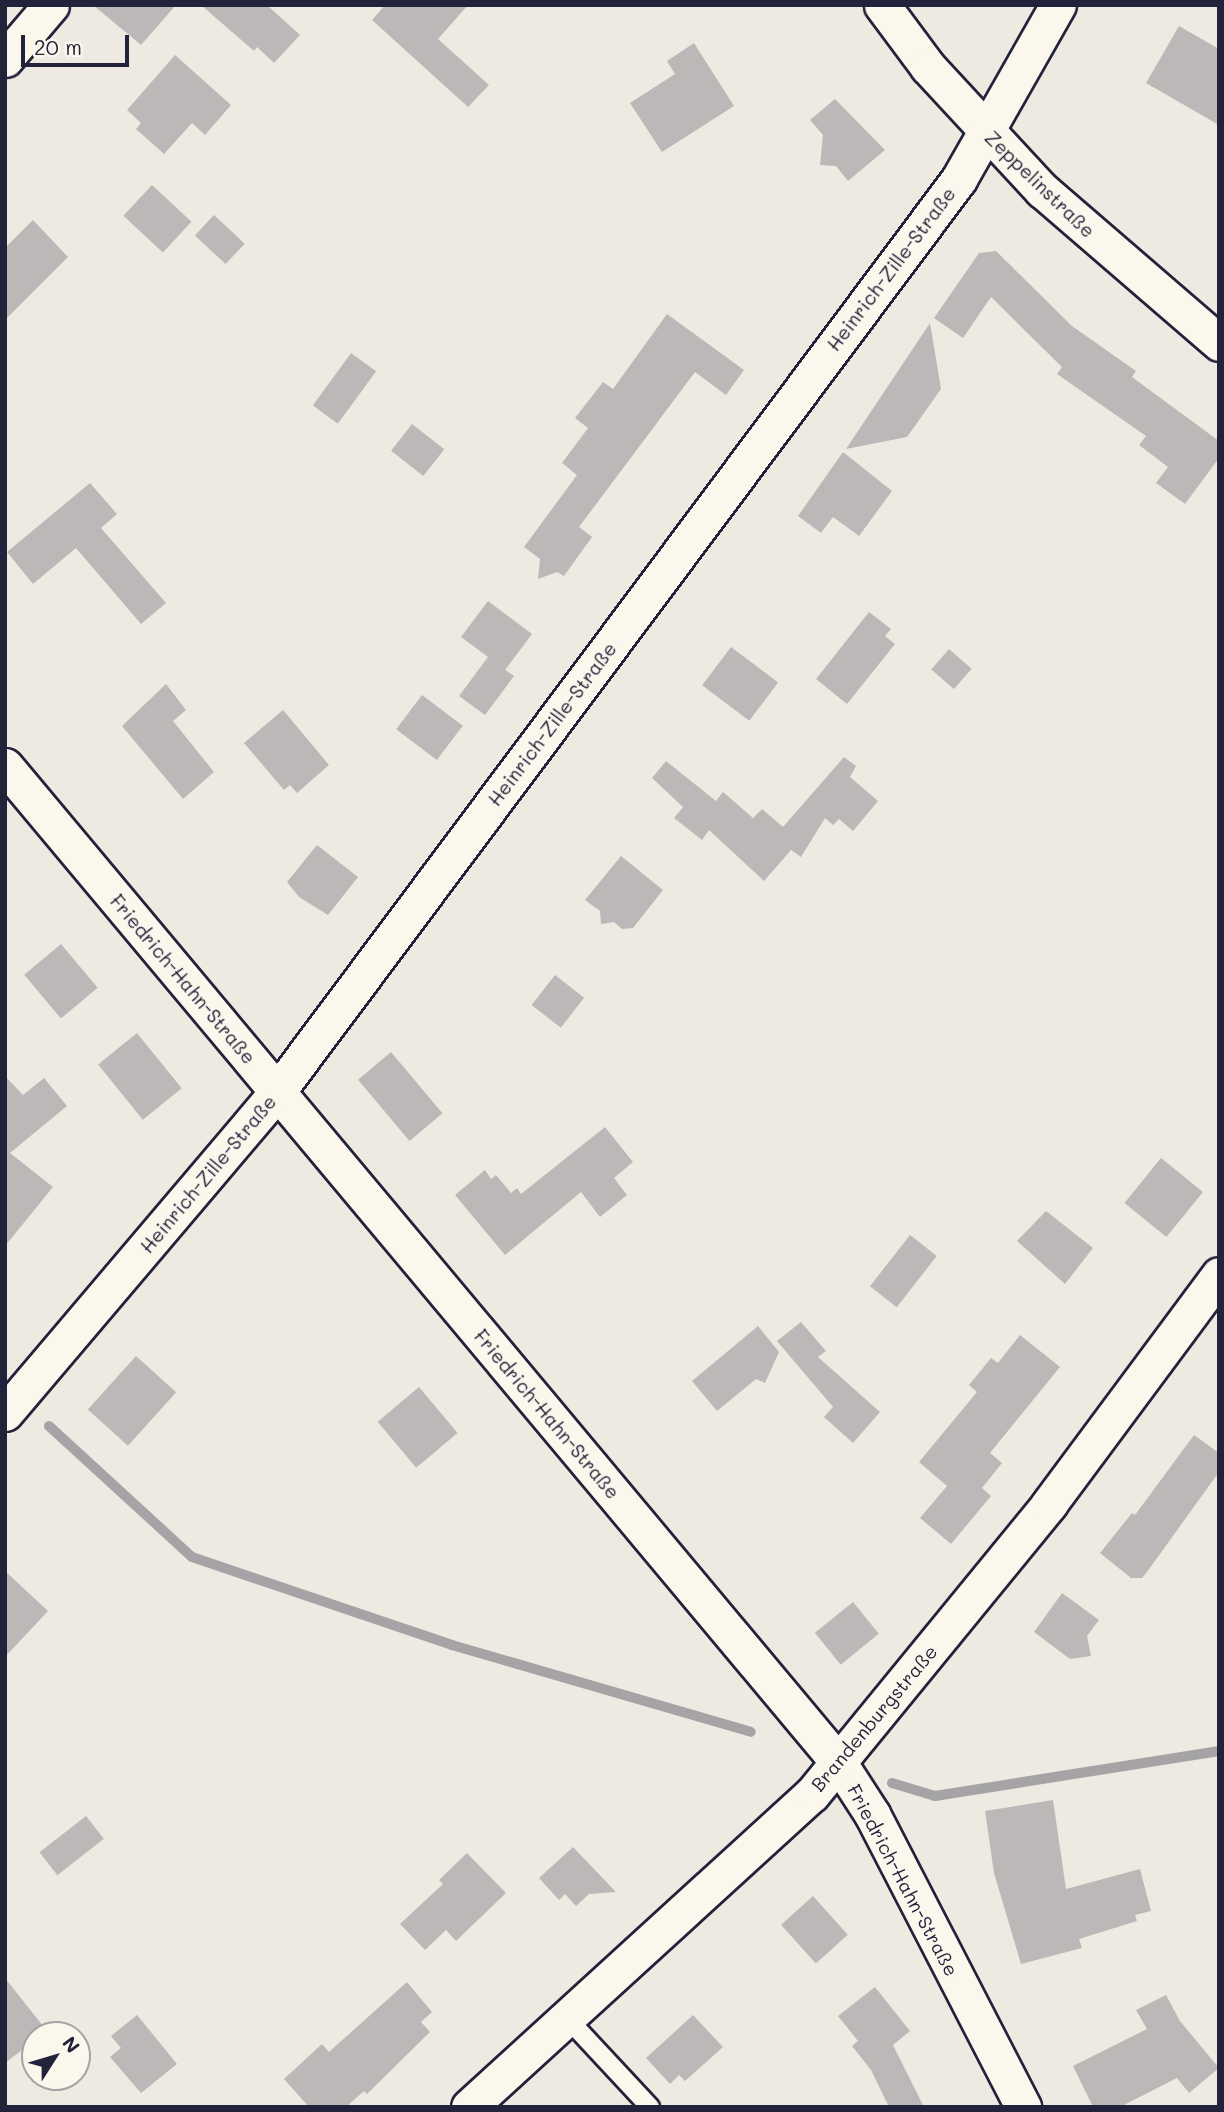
<!DOCTYPE html>
<html>
<head>
<meta charset="utf-8">
<style>
	body { margin:0 }
	#map { position:relative; width:1224px; height:2112px; overflow:hidden; background:#eeeae2; font-family:Mali,sans-serif }
	div>[style] { position:absolute }
	.stream>* { height:10px; margin:-5px; padding:0 5px; transform-origin:5px; border-radius:5px; background:#a6a3a7 }
	.building>* { inset:0; background:#bcb8b8; transform-origin:0 0 }
	.roads { filter:drop-shadow(2px 0 #22223b) drop-shadow(-2px 0 #22223b) drop-shadow(0 2px #22223b) drop-shadow(0 -2px #22223b) }
	.service>* { height:18px; margin:-9px; padding:0 9px; transform-origin:9px; border-radius:9px; background:#fbf7ec }
	.minor>* { height:35px; margin:-17.5px; padding:0 17.5px; transform-origin:17.5px; border-radius:17.5px; background:#fbf7ec }
	span { translate:-50% -50%; white-space:nowrap; text-align:center; line-height:1.15; -webkit-text-stroke:5px #fbf7ec; paint-order:stroke }
	.street-label { font-size:19px; color:#22223b }
	.frame { position:absolute; inset:0; border:7px solid #22223b; pointer-events:none }
	.north { position:absolute; left:21px; top:2021px; width:70px; height:70px; box-sizing:border-box; background:#fbf7ec; border:2px solid #a4a2a5; border-radius:50%; rotate:53deg; font-size:19px; font-weight:700; line-height:28px; text-align:center; color:#22223b }
	.north::after { content:''; display:block; margin:auto; width:24px; height:32px; background:#22223b; clip-path:polygon(50% 0,100% 100%,50% 72%,0 100%) }
	.scale { position:absolute; left:21px; top:35px; width:108px; height:32px; box-sizing:border-box; border:4px solid #22223b; border-top:0; padding-left:9px; font-size:21px; line-height:24px; white-space:nowrap; color:#22223b; -webkit-text-stroke:5px #fbf7ec; paint-order:stroke }
</style>
</head>
<body>
<div id="map">
	<div class="stream">
		<div style="left:49px;top:1426px;width:194px;rotate:42.5deg"></div>
		<div style="left:192px;top:1557px;width:274px;rotate:18.7deg"></div>
		<div style="left:452px;top:1645px;width:311px;rotate:16.2deg"></div>
		<div style="left:892px;top:1783px;width:45px;rotate:16.8deg"></div>
		<div style="left:935px;top:1796px;width:288px;rotate:-9deg"></div>
	</div>
	<div class="building">
		<div style="clip-path:polygon(93px 5px,176px 5px,141px 45px)"></div>
		<div style="clip-path:polygon(201px 5px,267px 5px,300px 35px,274px 63px,257px 47px,254px 51px)"></div>
		<div style="clip-path:polygon(385px 5px,468px 5px,438px 39px,489px 85px,468px 107px,372px 20px)"></div>
		<div style="clip-path:polygon(1179px 26px,1219px 49px,1219px 125px,1146px 83px)"></div>
		<div style="clip-path:polygon(694px 43px,734px 106px,662px 152px,630px 103px,675px 74px,667px 61px)"></div>
		<div style="clip-path:polygon(175px 55px,231px 105px,205px 135px,192px 123px,164px 154px,136px 129px,141px 123px,127px 110px)"></div>
		<div style="clip-path:polygon(835px 99px,885px 150px,848px 181px,836px 166px,820px 165px,823px 135px,810px 120px)"></div>
		<div style="left:152px;top:185px;width:54px;height:42px;rotate:43deg"></div>
		<div style="left:214px;top:215px;width:42px;height:28px;rotate:43deg"></div>
		<div style="clip-path:polygon(33px 220px,68px 257px,5px 320px,5px 248px)"></div>
		<div style="clip-path:polygon(996px 251px,1072px 326px,1136px 371px,1132px 377px,1219px 441px,1219px 458px,1185px 504px,1156px 483px,1168px 467px,1139px 445px,1146px 436px,1057px 374px,1062px 367px,991px 297px,963px 338px,934px 318px,979px 253px)"></div>
		<div style="clip-path:polygon(667px 314px,744px 370px,726px 395px,695px 372px,579px 527px,592px 537px,564px 576px,557px 572px,538px 579px,540px 559px,524px 547px,577px 475px,562px 463px,588px 428px,575px 418px,603px 382px,613px 389px)"></div>
		<div style="clip-path:polygon(930px 323px,941px 389px,907px 437px,846px 449px)"></div>
		<div style="left:351px;top:353px;width:31px;height:65px;rotate:36deg"></div>
		<div style="left:412px;top:424px;width:41px;height:34px;rotate:38deg"></div>
		<div style="clip-path:polygon(843px 452px,892px 491px,859px 536px,833px 517px,821px 533px,798px 516px)"></div>
		<div style="clip-path:polygon(90px 483px,117px 514px,101px 528px,166px 603px,141px 624px,76px 548px,33px 584px,7px 552px)"></div>
		<div style="clip-path:polygon(488px 601px,532px 634px,505px 670px,497px 664px,514px 676px,485px 715px,459px 696px,488px 657px,461px 637px)"></div>
		<div style="clip-path:polygon(869px 612px,891px 629px,885px 636px,895px 644px,847px 704px,816px 679px)"></div>
		<div style="left:731px;top:647px;width:59px;height:48px;rotate:37deg"></div>
		<div style="left:949px;top:649px;width:30px;height:27px;rotate:41deg"></div>
		<div style="clip-path:polygon(166px 684px,186px 710px,173px 721px,214px 772px,183px 799px,122px 726px)"></div>
		<div style="left:422px;top:695px;width:51px;height:43px;rotate:37deg"></div>
		<div style="clip-path:polygon(283px 710px,329px 765px,297px 793px,290px 785px,284px 790px,244px 743px)"></div>
		<div style="clip-path:polygon(844px 757px,856px 766px,850px 777px,878px 801px,853px 831px,839px 819px,833px 825px,825px 818px,801px 857px,791px 850px,764px 881px,709px 830px,702px 840px,674px 818px,683px 807px,652px 778px,666px 761px,716px 801px,723px 792px,753px 818px,762px 809px,783px 827px)"></div>
		<div style="clip-path:polygon(317px 845px,358px 877px,328px 915px,299px 897px,287px 882px)"></div>
		<div style="clip-path:polygon(621px 856px,663px 890px,633px 928px,622px 929px,614px 922px,601px 924px,600px 911px,585px 900px)"></div>
		<div style="left:61px;top:944px;width:57px;height:48px;rotate:50deg"></div>
		<div style="left:555px;top:975px;width:37px;height:38px;rotate:38deg"></div>
		<div style="left:137px;top:1033px;width:71px;height:50px;rotate:51deg"></div>
		<div style="left:391px;top:1052px;width:80px;height:43px;rotate:50deg"></div>
		<div style="clip-path:polygon(5px 1076px,23px 1095px,44px 1078px,67px 1106px,10px 1153px,53px 1187px,5px 1246px)"></div>
		<div style="clip-path:polygon(605px 1127px,633px 1162px,614px 1178px,627px 1195px,600px 1217px,581px 1192px,505px 1255px,455px 1195px,485px 1170px,491px 1179px,496px 1175px,511px 1193px,517px 1188px,521px 1194px)"></div>
		<div style="left:1161px;top:1158px;width:54px;height:58px;rotate:39deg"></div>
		<div style="clip-path:polygon(1046px 1211px,1093px 1248px,1065px 1284px,1017px 1241px)"></div>
		<div style="left:910px;top:1235px;width:34px;height:65px;rotate:38deg"></div>
		<div style="clip-path:polygon(801px 1322px,826px 1351px,818px 1357px,880px 1412px,853px 1443px,824px 1417px,833px 1407px,777px 1341px)"></div>
		<div style="clip-path:polygon(758px 1326px,779px 1352px,765px 1383px,756px 1379px,717px 1411px,692px 1381px)"></div>
		<div style="clip-path:polygon(1020px 1335px,1060px 1367px,990px 1453px,1002px 1463px,982px 1488px,991px 1496px,951px 1544px,920px 1518px,947px 1486px,919px 1462px,977px 1392px,969px 1385px,991px 1358px,998px 1363px)"></div>
		<div style="left:136px;top:1356px;width:54px;height:72px;rotate:42deg"></div>
		<div style="left:419px;top:1387px;width:60px;height:54px;rotate:50deg"></div>
		<div style="clip-path:polygon(1194px 1435px,1219px 1453px,1219px 1472px,1147px 1572px,1142px 1578px,1131px 1578px,1100px 1553px,1132px 1513px,1135px 1515px)"></div>
		<div style="clip-path:polygon(5px 1571px,48px 1611px,5px 1657px)"></div>
		<div style="clip-path:polygon(1062px 1593px,1099px 1620px,1087px 1636px,1091px 1656px,1070px 1659px,1034px 1632px)"></div>
		<div style="left:853px;top:1602px;width:41px;height:49px;rotate:51deg"></div>
		<div style="clip-path:polygon(1053px 1800px,1066px 1889px,1140px 1869px,1151px 1911px,1135px 1915px,1137px 1921px,1079px 1939px,1082px 1948px,1021px 1964px,994px 1873px,985px 1811px)"></div>
		<div style="left:86px;top:1816px;width:29px;height:59px;rotate:52deg"></div>
		<div style="clip-path:polygon(573px 1847px,616px 1892px,589px 1894px,576px 1906px,565px 1894px,559px 1900px,539px 1878px)"></div>
		<div style="clip-path:polygon(467px 1853px,506px 1893px,456px 1941px,446px 1930px,425px 1950px,400px 1924px,443px 1884px,439px 1880px)"></div>
		<div style="left:813px;top:1896px;width:52px;height:43px;rotate:48deg"></div>
		<div style="clip-path:polygon(5px 1978px,47px 2031px,35px 2035px,35px 2040px,5px 2063px)"></div>
		<div style="clip-path:polygon(407px 1982px,432px 2012px,421px 2022px,430px 2032px,367px 2094px,364px 2091px,346px 2107px,309px 2107px,284px 2079px,322px 2044px,329px 2052px)"></div>
		<div style="clip-path:polygon(875px 1987px,910px 2031px,893px 2045px,924px 2107px,889px 2107px,871px 2070px,852px 2046px,858px 2041px,838px 2016px)"></div>
		<div style="clip-path:polygon(1166px 1995px,1180px 2021px,1219px 2068px,1189px 2093px,1177px 2078px,1120px 2107px,1093px 2107px,1073px 2066px,1147px 2029px,1136px 2010px)"></div>
		<div style="clip-path:polygon(137px 2015px,177px 2064px,141px 2093px,110px 2057px,121px 2048px,111px 2036px)"></div>
		<div style="clip-path:polygon(693px 2015px,723px 2047px,685px 2081px,679px 2075px,670px 2084px,646px 2058px)"></div>
	</div>
	<div class="roads">
		<div class="service">
			<div style="left:567px;top:2018px;width:122px;rotate:47deg"></div>
		</div>
		<div class="minor">
			<div style="left:882px;top:5px;width:77px;rotate:53.4deg"></div>
			<div style="left:928px;top:67px;width:168px;rotate:47.2deg"></div>
			<div style="left:1042px;top:190px;width:234px;rotate:40.8deg"></div>
			<div style="left:5px;top:59px;width:71px;rotate:-49.6deg"></div>
			<div style="left:5px;top:766px;width:1300px;rotate:50.09deg"></div>
			<div style="left:839px;top:1763px;width:61px;rotate:57.1deg"></div>
			<div style="left:872px;top:1814px;width:330px;rotate:62.7deg"></div>
			<div style="left:5px;top:1413px;width:421px;rotate:-49.7deg"></div>
			<div style="left:277px;top:1092px;width:1140px;rotate:-53.24deg"></div>
			<div style="left:959px;top:179px;width:200px;rotate:-60.4deg"></div>
			<div style="left:469px;top:2107px;width:464px;rotate:-42.4deg"></div>
			<div style="left:812px;top:1794px;width:375px;rotate:-50.7deg"></div>
			<div style="left:1049px;top:1504px;width:285px;rotate:-53.4deg"></div>
		</div>
	</div>
	<div class="street-label">
		<span style="left:1040px;top:184px;rotate:44deg">Zeppelinstraße</span>
		<span style="left:891px;top:269px;rotate:-53deg">Heinrich-Zille-Straße</span>
		<span style="left:552px;top:724px;rotate:-53deg">Heinrich-Zille-Straße</span>
		<span style="left:183px;top:979px;rotate:50deg">Friedrich-Hahn-Straße</span>
		<span style="left:208px;top:1174px;rotate:-50deg">Heinrich-Zille-Straße</span>
		<span style="left:547px;top:1414px;rotate:50deg">Friedrich-Hahn-Straße</span>
		<span style="left:874px;top:1718px;rotate:-50deg">Brandenburgstraße</span>
		<span style="left:903px;top:1880px;rotate:62deg">Friedrich-Hahn-Straße</span>
	</div>
	<div class="frame"></div>
	<div class="north">N</div>
	<div class="scale">20 m</div>
</div>
</body>
</html>
